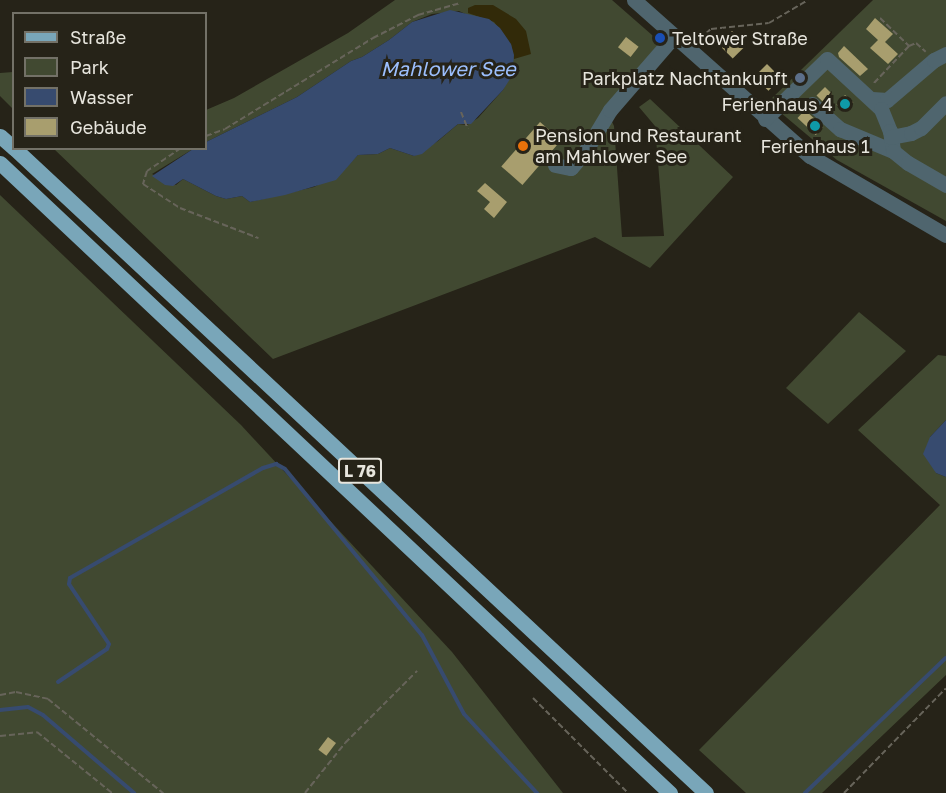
<!DOCTYPE html>
<html>
<head>
<meta charset="utf-8">
<style>
	body { margin:0 }
	#map { position:relative; width:946px; height:793px; overflow:hidden; background:#262318; font-family:"Golos Text",sans-serif }
	div>[style] { position:absolute }
	.green>* { inset:0; background:#414931 }
	.sand>* { inset:0; background:#322a09 }
	.water>* { inset:0; background:#374b6f }
	.stream>* { height:4px; margin:-2px; padding:0 2px; transform-origin:2px; border-radius:2px; background:#374b6f }
	.building>* { inset:0; background:#a89e6e; transform-origin:0 0 }
	.path>* { height:2px; margin-top:-1px; transform-origin:0; background:repeating-linear-gradient(90deg,#67645a 0 6px,transparent 0 9px) }
	.minor>* { height:15px; margin:-7.5px; padding:0 7.5px; transform-origin:7.5px; border-radius:7.5px; background:#4f656e }
	.major>* { height:15px; margin:-7.5px; padding:0 7.5px; transform-origin:7.5px; border-radius:7.5px; background:#79a6b9 }
	.dots>* { width:16px; height:16px; translate:-50% -50%; box-sizing:border-box; border:3px solid #262318; border-radius:50% }
	span { translate:-50% -50%; white-space:nowrap; text-align:center; line-height:1.15; -webkit-text-stroke:6px #262318; paint-order:stroke }
	.shield-label span { padding:2px 4px; background:#262318; border:2px solid; border-radius:4px; -webkit-text-stroke-width:0 }
	.shield-label { font-size:16px; color:#e7e5dd; font-weight:700 }
	.poi-label { font-size:18px; color:#e7e5dd }
	.left { translate:0 -50%; text-align:left }
	.right { translate:-100% -50%; text-align:right }
	.water-label { font-size:20px; color:#9cbffd; font-style:italic }
	.legend { position:absolute; left:12px; top:12px; width:195px; height:138px; box-sizing:border-box; background:#262318; border:2px solid #737167; margin:0; padding:8px 10px; list-style:none; font-size:18px; color:#e7e5dd }
	.legend li { display:flex; align-items:center; gap:12px; height:30px }
	.legend b { width:30px; border:2px solid #737167 }
</style>
</head>
<body>
<div id="map">
	<div class="green">
		<div style="clip-path:polygon(395px 0,612px 0,660px 42px,606px 109px,614px 126px,622px 237px,664px 236px,655px 126px,639px 107px,650px 99px,733px 177px,650px 268px,595px 237px,273px 359px,54px 149px,193px 149px,152px 174px,176px 185px,183px 179px,216px 196px,226px 199px,242px 196px,250px 202px,314px 187px,341px 173px,358px 155px,378px 154px,390px 148px,414px 156px,438px 141px,458px 124px,467px 125px,478px 118px,503px 90px,513px 68px,511px 44px,504px 32px,459px 11px,432px 14px,412px 22px,389px 40px,362px 57px,351px 61px,297px 97px,206px 142px,206px 110px,234px 98px,348px 33px)"></div>
		<div style="clip-path:polygon(873px 0,946px 0,946px 221px,837px 160px,768px 102px)"></div>
		<div style="clip-path:polygon(13px 72px,14px 72px,13px 109px,0 96px,0 73px)"></div>
		<div style="clip-path:polygon(0 195px,241px 425px,452px 652px,563px 793px,0 793px)"></div>
		<div style="clip-path:polygon(859px 312px,906px 351px,828px 424px,786px 388px)"></div>
		<div style="clip-path:polygon(938px 355px,946px 356px,946px 420px,930px 437px,936px 473px,946px 477px,946px 675px,822px 793px,746px 793px,699px 750px,940px 505px,858px 430px)"></div>
	</div>
	<div class="sand">
		<div style="clip-path:polygon(475px 5px,493px 5px,516px 19px,526px 31px,531px 54px,514px 59px,511px 44px,494px 22px,468px 13px,468px 8px)"></div>
	</div>
	<div class="water">
		<div style="clip-path:polygon(450px 10px,489px 19px,500px 28px,511px 44px,514px 55px,512px 76px,503px 90px,471px 124px,458px 124px,422px 154px,414px 156px,390px 148px,378px 154px,358px 155px,336px 180px,285px 195px,250px 202px,242px 196px,226px 199px,216px 196px,183px 179px,173px 186px,165px 185px,152px 176px,193px 149px,206px 148px,206px 142px,297px 97px,351px 61px,362px 57px,389px 40px,412px 22px)"></div>
		<div style="clip-path:polygon(946px 420px,946px 477px,936px 473px,923px 454px,930px 437px)"></div>
	</div>
	<div class="stream">
		<div style="left:58px;top:682px;width:59px;rotate:-34deg"></div>
		<div style="left:107px;top:649px;width:5px;rotate:-68deg"></div>
		<div style="left:109px;top:644px;width:72px;rotate:-123.7deg"></div>
		<div style="left:69px;top:584px;width:6px;rotate:-81deg"></div>
		<div style="left:70px;top:578px;width:222px;rotate:-29.7deg"></div>
		<div style="left:263px;top:468px;width:14px;rotate:-17deg"></div>
		<div style="left:276px;top:464px;width:10px;rotate:29deg"></div>
		<div style="left:285px;top:469px;width:215px;rotate:50.5deg"></div>
		<div style="left:422px;top:635px;width:89px;rotate:62deg"></div>
		<div style="left:464px;top:714px;width:108px;rotate:47.3deg"></div>
		<div style="left:0;top:710px;width:28px;rotate:-6deg"></div>
		<div style="left:28px;top:707px;width:17px;rotate:28deg"></div>
		<div style="left:43px;top:715px;width:120px;rotate:40.6deg"></div>
		<div style="left:805px;top:793px;width:195px;rotate:-43.8deg"></div>
	</div>
	<div class="building">
		<div style="clip-path:polygon(875px 18px,893px 34px,885px 42px,898px 54px,888px 64px,870px 48px,878px 40px,866px 29px)"></div>
		<div style="left:732px;top:31px;width:20px;height:19px;rotate:45deg"></div>
		<div style="left:626px;top:37px;width:16px;height:13px;rotate:38deg"></div>
		<div style="clip-path:polygon(844px 46px,868px 69px,860px 76px,839px 57px,838px 53px)"></div>
		<div style="left:767px;top:64px;width:20px;height:18px;rotate:45deg"></div>
		<div style="left:825px;top:87px;width:10px;height:12px;rotate:45deg"></div>
		<div style="left:845px;top:95px;width:11px;height:13px;rotate:41deg"></div>
		<div style="left:805px;top:110px;width:25px;height:11px;rotate:43deg"></div>
		<div style="left:540px;top:122px;width:28px;height:59px;rotate:41deg"></div>
		<div style="clip-path:polygon(485px 183px,507px 202px,494px 218px,484px 209px,490px 202px,477px 191px)"></div>
		<div style="left:328px;top:737px;width:10px;height:16px;rotate:37deg"></div>
	</div>
	<div class="path">
		<div style="left:880px;top:18px;width:40px;rotate:44deg"></div>
		<div style="left:909px;top:46px;width:8px;rotate:-23deg"></div>
		<div style="left:916px;top:43px;width:13px;rotate:42deg"></div>
		<div style="left:699px;top:40px;width:16px;rotate:-43deg"></div>
		<div style="left:711px;top:29px;width:58px;rotate:-5.9deg"></div>
		<div style="left:769px;top:23px;width:45px;rotate:-30.5deg"></div>
		<div style="left:874px;top:83px;width:51px;rotate:-46.6deg"></div>
		<div style="left:461px;top:112px;width:18px;rotate:68deg"></div>
		<div style="left:206px;top:136px;width:20px;rotate:-20deg"></div>
		<div style="left:225px;top:129px;width:174px;rotate:-31.6deg"></div>
		<div style="left:373px;top:38px;width:51px;rotate:-27.1deg"></div>
		<div style="left:418px;top:15px;width:44px;rotate:-15.9deg"></div>
		<div style="left:181px;top:148px;width:41px;rotate:145.9deg"></div>
		<div style="left:147px;top:171px;width:14px;rotate:107deg"></div>
		<div style="left:143px;top:184px;width:44px;rotate:33deg"></div>
		<div style="left:180px;top:208px;width:84px;rotate:21deg"></div>
		<div style="left:0;top:695px;width:16px;rotate:-11deg"></div>
		<div style="left:16px;top:692px;width:33px;rotate:12deg"></div>
		<div style="left:48px;top:699px;width:149px;rotate:39.3deg"></div>
		<div style="left:533px;top:698px;width:134px;rotate:45deg"></div>
		<div style="left:0;top:736px;width:37px;rotate:-6deg"></div>
		<div style="left:37px;top:732px;width:97px;rotate:39.1deg"></div>
		<div style="left:305px;top:793px;width:64px;rotate:-51.3deg"></div>
		<div style="left:345px;top:743px;width:102px;rotate:-45deg"></div>
		<div style="left:844px;top:793px;width:146px;rotate:-45.8deg"></div>
	</div>
	<div class="minor">
		<div style="left:634px;top:0;width:235px;rotate:41.6deg"></div>
		<div style="left:810px;top:156px;width:157px;rotate:30.2deg"></div>
		<div style="left:872px;top:99px;width:15px;rotate:4deg"></div>
		<div style="left:887px;top:100px;width:62px;rotate:-40.4deg"></div>
		<div style="left:934px;top:60px;width:13px;rotate:-27deg"></div>
		<div style="left:812px;top:104px;width:38px;rotate:42deg"></div>
		<div style="left:840px;top:129px;width:57px;rotate:22.5deg"></div>
		<div style="left:765px;top:119px;width:86px;rotate:-44.1deg"></div>
		<div style="left:827px;top:59px;width:74px;rotate:42.8deg"></div>
		<div style="left:881px;top:109px;width:24px;rotate:68deg"></div>
		<div style="left:890px;top:131px;width:20px;rotate:81deg"></div>
		<div style="left:893px;top:151px;width:19px;rotate:39deg"></div>
		<div style="left:908px;top:163px;width:44px;rotate:30.1deg"></div>
		<div style="left:891px;top:137px;width:20px;rotate:-11deg"></div>
		<div style="left:911px;top:133px;width:11px;rotate:-27deg"></div>
		<div style="left:921px;top:128px;width:35px;rotate:-45deg"></div>
		<div style="left:555px;top:165px;width:16px;rotate:11deg"></div>
		<div style="left:571px;top:168px;width:23px;rotate:-50deg"></div>
		<div style="left:586px;top:150px;width:47px;rotate:-59deg"></div>
		<div style="left:610px;top:110px;width:98px;rotate:-49.1deg"></div>
	</div>
	<div class="major">
		<div style="left:0;top:136px;width:18px;rotate:41deg"></div>
		<div style="left:14px;top:148px;width:946px;rotate:42.99deg"></div>
		<div style="left:0;top:163px;width:920px;rotate:43.24deg"></div>
	</div>
	<div class="dots">
		<div style="left:660px;top:38px;background:#1a4fb4"></div>
		<div style="left:800px;top:78px;background:#5c6f8a"></div>
		<div style="left:845px;top:104px;background:#0f9aa8"></div>
		<div style="left:815px;top:126px;background:#0f9aa8"></div>
		<div style="left:523px;top:146px;background:#e8710a"></div>
	</div>
	<div class="shield-label">
		<span style="left:360px;top:471px">L 76</span>
	</div>
	<div class="poi-label">
		<span class="left" style="left:672px;top:38px">Teltower Straße</span>
		<span class="right" style="left:788px;top:78px">Parkplatz Nachtankunft</span>
		<span class="right" style="left:833px;top:104px">Ferienhaus 4</span>
		<span class="left" style="left:535px;top:146px">Pension und Restaurant<br>am Mahlower See</span>
		<span style="left:815px;top:146px">Ferienhaus 1</span>
	</div>
	<div class="water-label">
		<span style="left:448px;top:68px">Mahlower See</span>
	</div>
	<ul class="legend">
	<li><b style="height:8px;background:#79a6b9"></b>Straße</li>
	<li><b style="height:16px;background:#414931"></b>Park</li>
	<li><b style="height:16px;background:#374b6f"></b>Wasser</li>
	<li><b style="height:16px;background:#a89e6e"></b>Gebäude</li>
	</ul>
</div>
</body>
</html>
